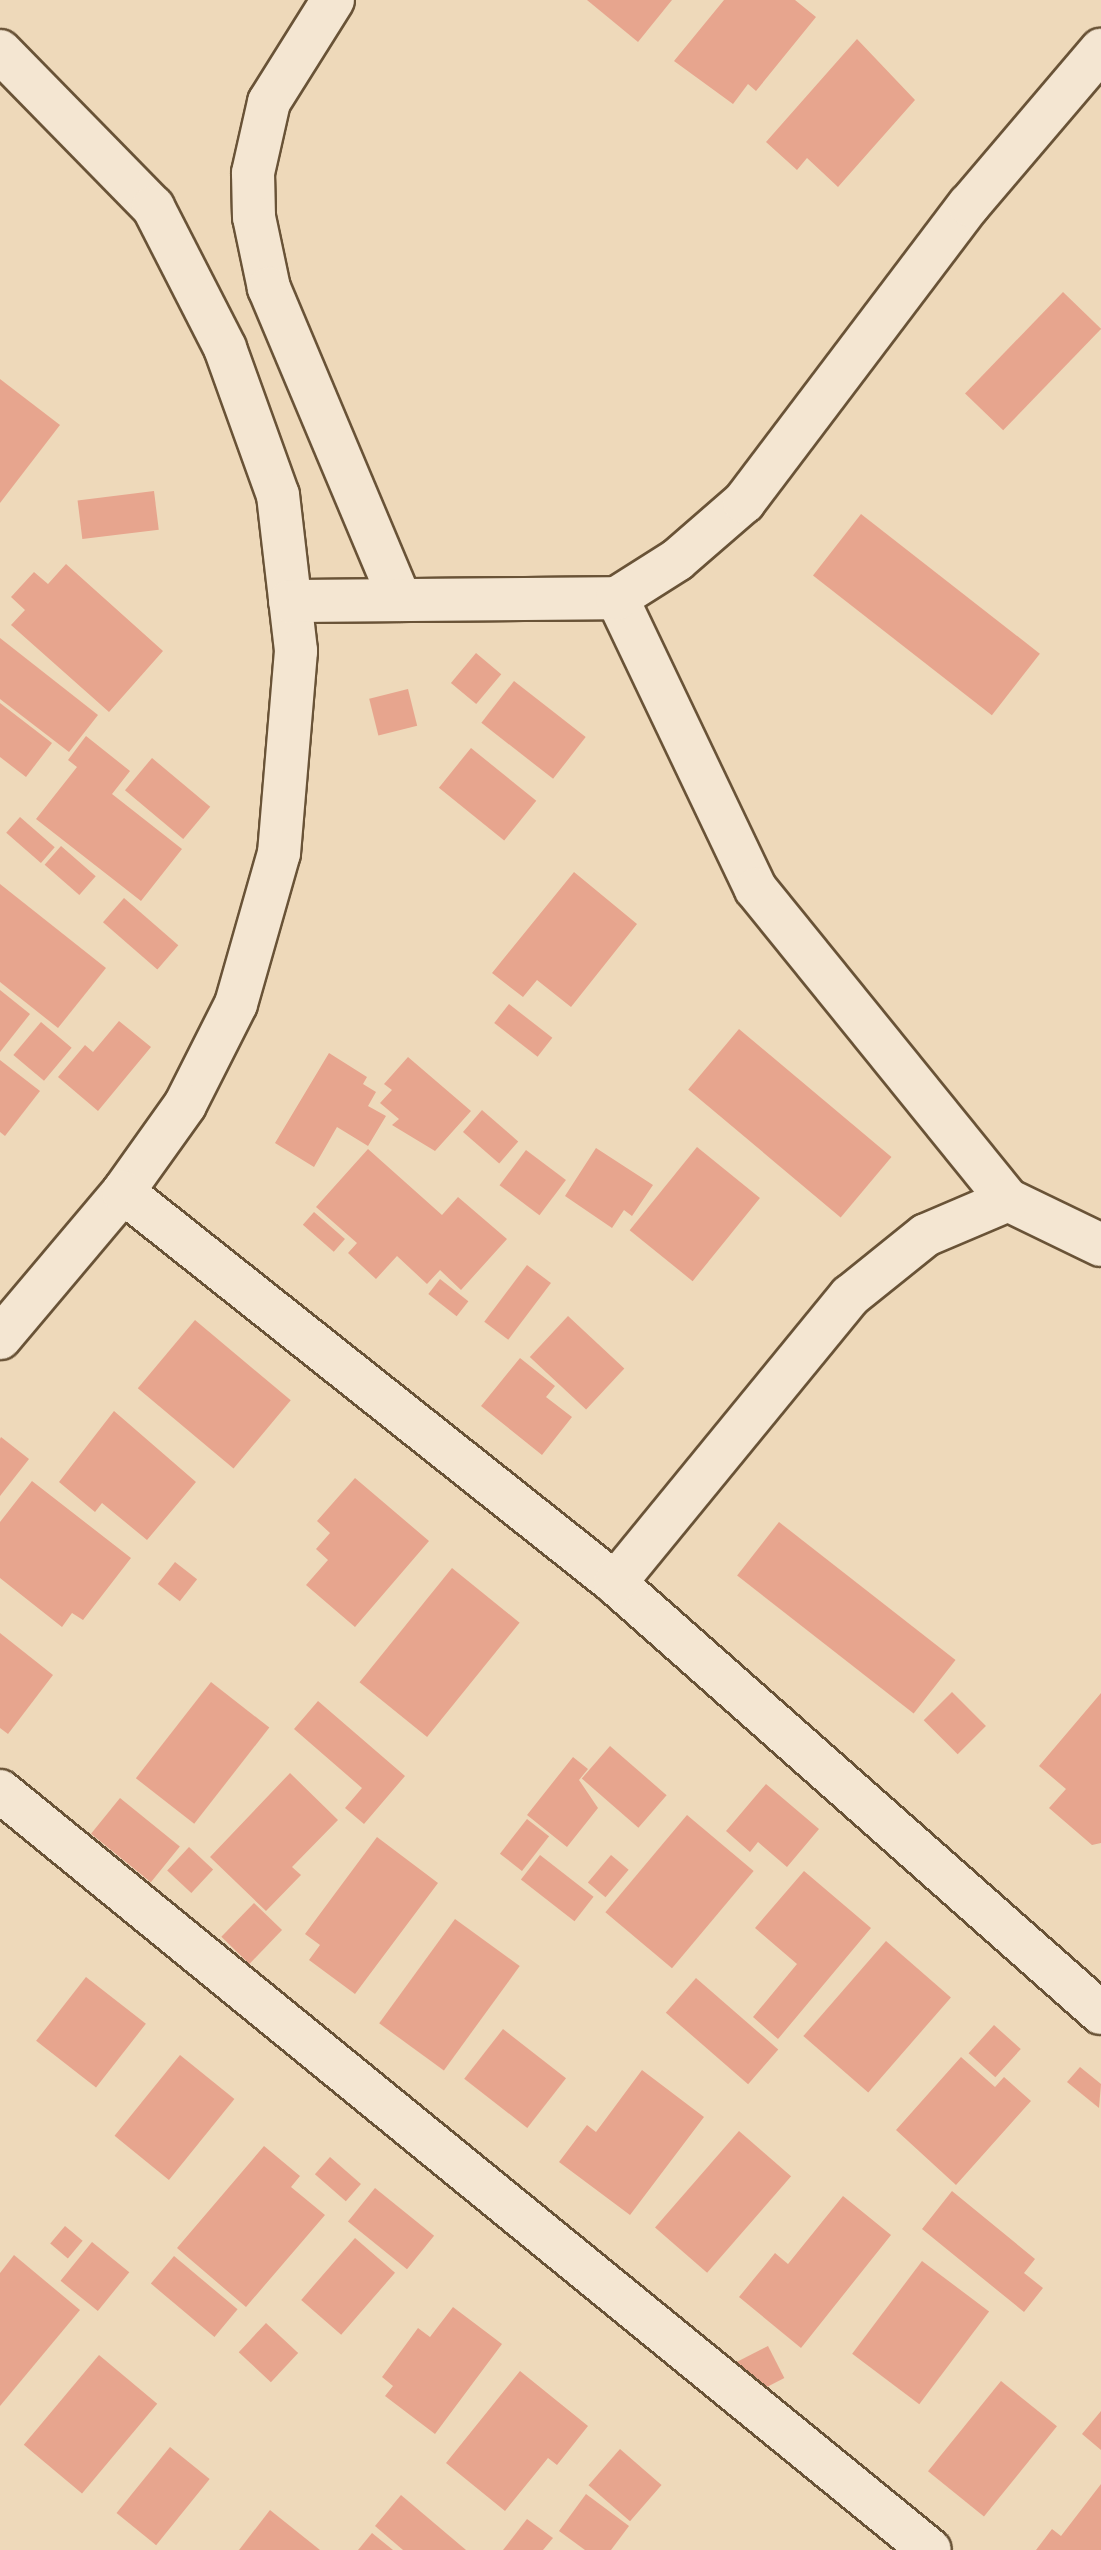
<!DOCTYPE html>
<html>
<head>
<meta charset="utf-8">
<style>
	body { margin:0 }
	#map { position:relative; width:1101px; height:2550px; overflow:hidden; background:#eed9ba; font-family:"IM FELL English",serif }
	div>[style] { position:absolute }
	.building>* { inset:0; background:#e7a58e; transform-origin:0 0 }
	.roads { filter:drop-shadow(2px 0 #695337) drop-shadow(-2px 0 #695337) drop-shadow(0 2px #695337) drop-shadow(0 -2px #695337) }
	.street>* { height:42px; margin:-21px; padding:0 21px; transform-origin:21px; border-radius:21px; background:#f4e6d2 }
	span { translate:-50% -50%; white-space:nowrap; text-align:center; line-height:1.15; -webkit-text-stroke:6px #f4e6d2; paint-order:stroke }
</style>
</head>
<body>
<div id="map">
	<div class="building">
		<div style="clip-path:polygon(587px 0,672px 0,638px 42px)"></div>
		<div style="clip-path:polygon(724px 0,795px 0,816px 17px,756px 91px,748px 84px,733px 104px,674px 61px)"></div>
		<div style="clip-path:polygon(857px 39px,915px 100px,838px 187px,807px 158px,797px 170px,766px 142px)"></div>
		<div style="left:1063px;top:292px;width:53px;height:141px;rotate:44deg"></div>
		<div style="clip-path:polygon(0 379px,60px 425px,0 503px)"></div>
		<div style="left:154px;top:491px;width:39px;height:77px;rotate:83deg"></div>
		<div style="left:861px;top:514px;width:227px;height:78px;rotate:38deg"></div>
		<div style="clip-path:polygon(66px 564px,163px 651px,109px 712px,11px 625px,25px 610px,11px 597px,34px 572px,48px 584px)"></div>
		<div style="clip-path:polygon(0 638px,98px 715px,69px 752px,0 699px)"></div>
		<div style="left:476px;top:653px;width:33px;height:39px;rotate:40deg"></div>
		<div style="left:514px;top:681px;width:91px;height:53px;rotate:38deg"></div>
		<div style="left:408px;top:689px;width:38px;height:40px;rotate:76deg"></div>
		<div style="clip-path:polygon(0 703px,52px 743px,26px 777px,0 757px)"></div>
		<div style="clip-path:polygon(86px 736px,130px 771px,112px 794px,182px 849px,141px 901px,36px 819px,77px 767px,68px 760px)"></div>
		<div style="left:471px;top:748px;width:84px;height:51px;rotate:39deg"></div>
		<div style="left:152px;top:758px;width:76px;height:42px;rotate:40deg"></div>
		<div style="left:20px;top:817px;width:46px;height:21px;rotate:41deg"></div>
		<div style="left:61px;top:846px;width:46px;height:25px;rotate:41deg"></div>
		<div style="clip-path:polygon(574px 872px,637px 924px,571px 1007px,537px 980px,523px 997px,492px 973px)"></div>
		<div style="clip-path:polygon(0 884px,106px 968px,58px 1028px,0 982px)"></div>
		<div style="left:124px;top:898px;width:72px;height:32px;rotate:41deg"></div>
		<div style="clip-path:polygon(0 990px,30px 1014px,0 1052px)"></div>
		<div style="left:509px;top:1004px;width:55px;height:24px;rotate:38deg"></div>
		<div style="clip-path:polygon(119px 1021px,151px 1047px,98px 1111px,58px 1077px,85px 1045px,93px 1052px)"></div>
		<div style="left:41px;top:1022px;width:40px;height:43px;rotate:40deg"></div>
		<div style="left:739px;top:1029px;width:199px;height:79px;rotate:40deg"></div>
		<div style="clip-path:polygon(329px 1053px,367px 1077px,363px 1084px,376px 1092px,368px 1106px,386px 1116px,368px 1146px,337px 1127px,314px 1167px,275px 1143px)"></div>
		<div style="clip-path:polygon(408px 1057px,471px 1111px,435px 1151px,392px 1125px,399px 1119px,380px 1103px,392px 1090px,384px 1084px)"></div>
		<div style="clip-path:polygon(0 1060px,40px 1091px,5px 1136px,0 1132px)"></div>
		<div style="left:482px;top:1110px;width:48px;height:29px;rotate:41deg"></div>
		<div style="left:697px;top:1147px;width:81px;height:107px;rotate:39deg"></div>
		<div style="clip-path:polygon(596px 1148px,653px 1185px,632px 1216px,624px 1210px,612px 1228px,565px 1196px)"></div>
		<div style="clip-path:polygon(368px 1149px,442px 1215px,458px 1197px,507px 1239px,461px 1290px,440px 1270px,427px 1284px,397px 1256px,376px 1279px,348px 1253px,357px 1243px,316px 1207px)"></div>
		<div style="left:526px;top:1150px;width:50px;height:44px;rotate:37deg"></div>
		<div style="left:314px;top:1212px;width:41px;height:17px;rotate:41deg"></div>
		<div style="left:527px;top:1265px;width:30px;height:71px;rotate:37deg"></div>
		<div style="left:440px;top:1279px;width:36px;height:19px;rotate:38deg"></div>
		<div style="left:568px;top:1316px;width:77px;height:56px;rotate:43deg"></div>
		<div style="left:195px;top:1320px;width:125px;height:89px;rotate:40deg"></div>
		<div style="clip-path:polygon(520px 1358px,555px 1386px,546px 1397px,572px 1417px,542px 1455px,481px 1406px)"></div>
		<div style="clip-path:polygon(114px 1411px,196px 1482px,147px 1540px,102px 1503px,95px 1512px,59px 1482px)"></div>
		<div style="clip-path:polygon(1px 1437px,29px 1459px,0 1496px,0 1439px)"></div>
		<div style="clip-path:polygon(355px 1478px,429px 1541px,355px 1627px,306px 1585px,328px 1560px,316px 1549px,330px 1533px,317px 1521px)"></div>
		<div style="clip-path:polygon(32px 1481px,131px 1558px,83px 1620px,72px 1613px,62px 1627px,0 1578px,0 1522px)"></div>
		<div style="left:779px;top:1522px;width:224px;height:68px;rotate:38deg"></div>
		<div style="left:175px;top:1562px;width:28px;height:28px;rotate:38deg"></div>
		<div style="left:452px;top:1568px;width:87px;height:147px;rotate:39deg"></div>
		<div style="clip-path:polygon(0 1633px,53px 1675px,8px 1734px,0 1728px)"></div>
		<div style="left:211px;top:1682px;width:74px;height:122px;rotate:38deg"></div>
		<div style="left:952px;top:1692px;width:48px;height:40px;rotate:45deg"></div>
		<div style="clip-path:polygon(1101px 1693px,1101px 1843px,1092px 1845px,1049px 1808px,1066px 1789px,1039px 1766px)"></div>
		<div style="clip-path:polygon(318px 1701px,405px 1776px,364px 1824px,345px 1808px,362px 1788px,294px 1729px)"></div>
		<div style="left:610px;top:1746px;width:75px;height:43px;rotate:41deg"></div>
		<div style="clip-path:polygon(573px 1757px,588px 1769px,579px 1780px,598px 1808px,567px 1847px,527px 1815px)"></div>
		<div style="clip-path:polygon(290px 1773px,338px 1820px,292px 1867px,301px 1875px,266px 1911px,210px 1857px)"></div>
		<div style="clip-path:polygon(766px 1784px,819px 1829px,787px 1867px,758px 1842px,750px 1852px,726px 1831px)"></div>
		<div style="left:120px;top:1798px;width:77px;height:46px;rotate:39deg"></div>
		<div style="left:687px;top:1815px;width:87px;height:127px;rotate:40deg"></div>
		<div style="left:527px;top:1819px;width:28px;height:44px;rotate:38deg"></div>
		<div style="clip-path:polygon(377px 1837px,438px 1883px,355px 1994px,309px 1960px,320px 1945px,305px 1934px)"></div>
		<div style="left:189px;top:1847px;width:33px;height:32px;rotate:43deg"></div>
		<div style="left:540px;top:1855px;width:68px;height:31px;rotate:38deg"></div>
		<div style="left:611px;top:1855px;width:23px;height:36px;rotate:40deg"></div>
		<div style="clip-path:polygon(804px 1871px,871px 1928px,778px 2039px,753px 2017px,797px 1964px,755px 1928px)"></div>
		<div style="left:254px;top:1903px;width:39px;height:47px;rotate:44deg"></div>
		<div style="left:455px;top:1919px;width:80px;height:129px;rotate:36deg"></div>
		<div style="left:886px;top:1941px;width:86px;height:126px;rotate:41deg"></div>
		<div style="left:86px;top:1977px;width:76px;height:81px;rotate:38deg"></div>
		<div style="left:696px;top:1978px;width:109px;height:46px;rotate:41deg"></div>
		<div style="left:994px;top:2025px;width:36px;height:38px;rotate:42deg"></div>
		<div style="left:503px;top:2029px;width:80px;height:63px;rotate:38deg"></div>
		<div style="left:180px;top:2055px;width:70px;height:104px;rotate:39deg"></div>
		<div style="clip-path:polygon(961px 2057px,995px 2087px,1004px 2077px,1031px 2101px,956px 2185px,896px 2130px)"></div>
		<div style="clip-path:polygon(1080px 2067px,1101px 2084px,1099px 2108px,1067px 2082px)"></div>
		<div style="clip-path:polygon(642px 2070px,704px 2117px,630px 2215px,559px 2162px,587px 2125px,596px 2132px)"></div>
		<div style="left:739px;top:2131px;width:69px;height:128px;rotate:41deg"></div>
		<div style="clip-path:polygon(264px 2146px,300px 2176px,291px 2187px,325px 2215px,246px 2307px,177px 2248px)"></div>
		<div style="left:330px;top:2157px;width:41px;height:23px;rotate:41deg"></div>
		<div style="left:375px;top:2188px;width:76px;height:43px;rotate:39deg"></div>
		<div style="clip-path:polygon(952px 2191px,1035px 2259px,1024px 2273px,1043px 2288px,1024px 2312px,922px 2229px)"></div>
		<div style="clip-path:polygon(843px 2196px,891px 2235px,801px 2348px,739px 2297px,775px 2253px,788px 2264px)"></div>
		<div style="left:65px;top:2226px;width:23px;height:23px;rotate:40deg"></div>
		<div style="left:355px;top:2238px;width:53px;height:82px;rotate:41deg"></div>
		<div style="left:92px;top:2242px;width:48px;height:50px;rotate:39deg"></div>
		<div style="clip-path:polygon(14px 2255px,80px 2310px,0 2406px,0 2273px)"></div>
		<div style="left:174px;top:2256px;width:83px;height:36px;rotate:40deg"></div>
		<div style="left:922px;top:2261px;width:84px;height:116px;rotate:37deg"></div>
		<div style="clip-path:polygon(453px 2307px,502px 2344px,435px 2434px,385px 2396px,393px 2386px,382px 2377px,418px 2328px,430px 2337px)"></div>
		<div style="left:266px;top:2323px;width:44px;height:40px;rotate:43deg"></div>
		<div style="left:768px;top:2346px;width:36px;height:38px;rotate:63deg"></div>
		<div style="left:99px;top:2355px;width:76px;height:117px;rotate:40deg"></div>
		<div style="clip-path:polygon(520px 2371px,588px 2426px,557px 2465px,548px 2458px,505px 2511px,446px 2463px)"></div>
		<div style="left:1001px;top:2381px;width:72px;height:116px;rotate:39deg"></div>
		<div style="clip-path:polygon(1101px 2411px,1101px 2450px,1082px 2434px)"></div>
		<div style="left:170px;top:2447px;width:51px;height:85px;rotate:39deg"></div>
		<div style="left:620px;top:2449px;width:55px;height:48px;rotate:41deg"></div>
		<div style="clip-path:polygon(1101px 2484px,1101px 2550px,1036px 2550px,1052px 2529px,1061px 2536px)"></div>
		<div style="clip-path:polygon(586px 2494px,629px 2526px,611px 2550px,585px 2550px,559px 2531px)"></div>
		<div style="clip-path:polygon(401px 2495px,466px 2550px,403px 2550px,375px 2526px)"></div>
		<div style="clip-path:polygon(270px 2510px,320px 2550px,239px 2550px)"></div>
		<div style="clip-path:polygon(527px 2519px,553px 2538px,543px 2550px,503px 2550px)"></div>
		<div style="clip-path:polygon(372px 2533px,393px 2550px,358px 2550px)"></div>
	</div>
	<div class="roads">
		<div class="street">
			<div style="left:333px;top:0;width:120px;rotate:122.1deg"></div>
			<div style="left:269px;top:102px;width:73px;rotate:102.7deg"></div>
			<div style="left:253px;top:173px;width:44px;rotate:88.7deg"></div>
			<div style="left:254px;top:217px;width:73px;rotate:78.1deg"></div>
			<div style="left:269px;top:288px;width:338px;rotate:67.2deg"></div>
			<div style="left:0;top:51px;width:219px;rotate:45.6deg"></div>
			<div style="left:153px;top:207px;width:158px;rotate:62.9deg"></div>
			<div style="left:225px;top:348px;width:156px;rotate:70.2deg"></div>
			<div style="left:278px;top:495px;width:157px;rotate:83.4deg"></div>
			<div style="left:296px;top:651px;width:203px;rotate:94.8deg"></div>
			<div style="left:279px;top:853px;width:157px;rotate:105.9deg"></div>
			<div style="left:236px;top:1004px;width:113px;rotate:116.8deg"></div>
			<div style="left:185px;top:1105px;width:107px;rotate:125.5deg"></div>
			<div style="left:123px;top:1192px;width:191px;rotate:130.1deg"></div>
			<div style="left:617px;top:598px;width:322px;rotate:64.5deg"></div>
			<div style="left:756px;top:889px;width:400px;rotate:51deg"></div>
			<div style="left:1008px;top:1200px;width:103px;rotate:25.8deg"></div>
			<div style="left:290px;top:601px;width:327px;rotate:-0.5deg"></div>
			<div style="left:617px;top:598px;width:71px;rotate:-32.3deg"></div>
			<div style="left:677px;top:560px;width:89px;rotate:-40.9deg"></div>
			<div style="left:744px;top:502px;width:373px;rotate:-52.9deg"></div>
			<div style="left:969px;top:205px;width:204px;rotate:-49.6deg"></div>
			<div style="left:123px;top:1192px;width:628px;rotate:38.47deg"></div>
			<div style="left:615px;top:1583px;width:649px;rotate:41.5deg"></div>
			<div style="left:615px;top:1583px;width:371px;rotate:-50.7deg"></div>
			<div style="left:850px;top:1296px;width:97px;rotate:-38.8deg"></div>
			<div style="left:926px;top:1235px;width:89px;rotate:-23.1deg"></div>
			<div style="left:0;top:1791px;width:1200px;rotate:39.22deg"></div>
		</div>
	</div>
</div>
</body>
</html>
